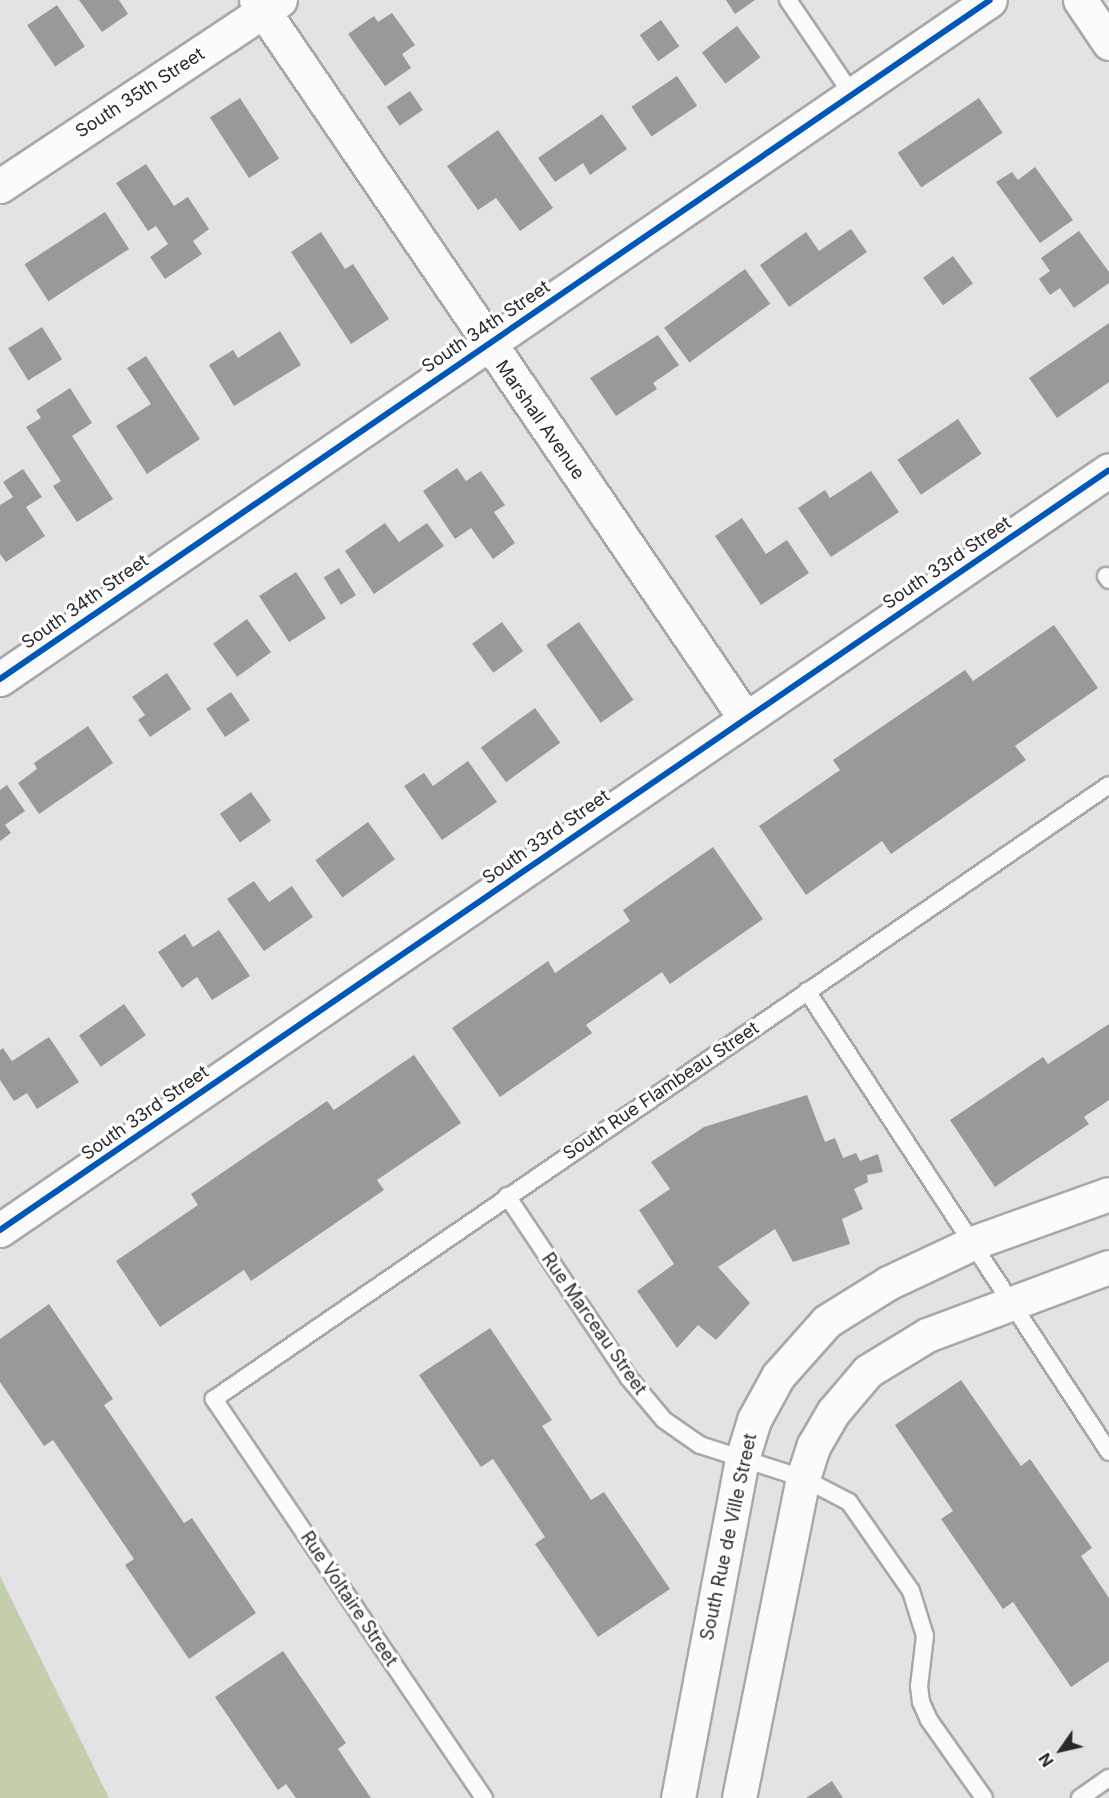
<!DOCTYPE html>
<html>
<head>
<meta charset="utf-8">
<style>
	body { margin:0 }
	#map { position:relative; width:1109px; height:1798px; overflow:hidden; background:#e3e3e6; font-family:Inter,sans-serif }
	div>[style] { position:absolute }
	.green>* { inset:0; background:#c3ceac }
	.building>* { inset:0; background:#9a999a; transform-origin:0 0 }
	.roads { filter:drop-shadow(2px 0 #a8a8ab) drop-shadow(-2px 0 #a8a8ab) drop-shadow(0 2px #a8a8ab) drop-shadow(0 -2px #a8a8ab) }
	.service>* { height:16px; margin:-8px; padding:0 8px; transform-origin:8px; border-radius:8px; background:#fbfbfb }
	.minor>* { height:33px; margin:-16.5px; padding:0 16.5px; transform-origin:16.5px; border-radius:16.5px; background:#fbfbfb }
	.tertiary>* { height:33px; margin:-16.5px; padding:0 16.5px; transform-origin:16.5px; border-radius:16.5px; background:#fbfbfb }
	.cycleway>* { height:6px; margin:-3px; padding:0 3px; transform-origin:3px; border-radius:3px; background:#0057b8 }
	span { translate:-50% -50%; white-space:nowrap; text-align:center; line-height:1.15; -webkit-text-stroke:6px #fff; paint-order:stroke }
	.street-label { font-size:18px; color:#29292b }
	.north { position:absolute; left:1031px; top:1720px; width:60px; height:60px; -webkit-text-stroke:4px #fff; paint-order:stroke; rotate:236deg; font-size:16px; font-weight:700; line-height:24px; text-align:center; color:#29292b }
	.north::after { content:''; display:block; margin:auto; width:21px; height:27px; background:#29292b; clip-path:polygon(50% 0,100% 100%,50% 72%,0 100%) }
</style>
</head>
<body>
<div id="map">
	<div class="green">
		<div style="clip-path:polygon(0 1576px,109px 1798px,0 1798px)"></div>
	</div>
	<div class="building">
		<div style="clip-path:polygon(79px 0,119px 0,128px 14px,102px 32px)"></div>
		<div style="clip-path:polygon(726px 0,755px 0,735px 14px)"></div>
		<div style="left:57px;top:5px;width:50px;height:36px;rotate:56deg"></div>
		<div style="clip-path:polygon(392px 13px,415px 45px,402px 54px,411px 68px,385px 86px,348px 34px,374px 16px,378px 22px)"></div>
		<div style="left:661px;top:20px;width:32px;height:26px;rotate:55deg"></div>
		<div style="left:737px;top:26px;width:39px;height:44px;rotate:53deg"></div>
		<div style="left:677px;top:76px;width:36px;height:55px;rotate:56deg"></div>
		<div style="left:410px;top:91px;width:23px;height:28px;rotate:56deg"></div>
		<div style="left:240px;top:98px;width:72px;height:36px;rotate:57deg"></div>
		<div style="left:979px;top:98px;width:42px;height:98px;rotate:56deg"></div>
		<div style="clip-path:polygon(602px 114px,627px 149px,590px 175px,583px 163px,555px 182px,538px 158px)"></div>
		<div style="clip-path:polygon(498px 130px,553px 208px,520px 231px,496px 198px,478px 210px,447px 166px)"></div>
		<div style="clip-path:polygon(146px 164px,174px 206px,188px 197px,209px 229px,193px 241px,202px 254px,165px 279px,150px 257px,168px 244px,156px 226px,148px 231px,116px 183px)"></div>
		<div style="clip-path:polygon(1035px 167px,1073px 220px,1040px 243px,996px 182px,1012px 172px,1018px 180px)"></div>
		<div style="left:105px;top:212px;width:44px;height:96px;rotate:57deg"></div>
		<div style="clip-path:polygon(851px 229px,867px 252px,789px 307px,760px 265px,806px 232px,819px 251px)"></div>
		<div style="clip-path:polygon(1079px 231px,1109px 272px,1109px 283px,1074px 308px,1060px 288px,1050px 295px,1039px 279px,1050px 271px,1041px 258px)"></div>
		<div style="clip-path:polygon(321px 232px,345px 269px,353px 264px,389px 319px,351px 344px,291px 252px)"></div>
		<div style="left:953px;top:256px;width:34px;height:37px;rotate:54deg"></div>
		<div style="left:745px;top:269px;width:43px;height:100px;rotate:54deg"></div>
		<div style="clip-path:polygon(1109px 323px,1109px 382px,1057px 418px,1029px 378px)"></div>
		<div style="left:42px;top:327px;width:38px;height:40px;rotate:58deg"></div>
		<div style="clip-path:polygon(280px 331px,301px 365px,234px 406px,209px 365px,233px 350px,238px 358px)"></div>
		<div style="clip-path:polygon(658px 335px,679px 365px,653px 383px,657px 389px,616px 416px,590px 378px)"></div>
		<div style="clip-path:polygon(146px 356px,200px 439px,147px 474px,116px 426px,151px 404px,127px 368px)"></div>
		<div style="clip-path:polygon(70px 388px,92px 423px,72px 436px,113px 499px,77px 522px,53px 486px,61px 481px,26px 427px,41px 418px,36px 410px)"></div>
		<div style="left:958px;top:419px;width:42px;height:73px;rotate:56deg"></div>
		<div style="clip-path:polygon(457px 468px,466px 481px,481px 471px,505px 505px,494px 512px,515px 543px,493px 559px,471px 528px,455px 539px,423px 491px)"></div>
		<div style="clip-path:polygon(23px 469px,42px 497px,26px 507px,45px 536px,6px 562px,0 554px,0 505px,13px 497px,3px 482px)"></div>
		<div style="clip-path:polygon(871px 471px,899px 512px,831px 557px,798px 508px,825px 490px,830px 498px)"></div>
		<div style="clip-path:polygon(742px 518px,766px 554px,787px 540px,809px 573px,761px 605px,715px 536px)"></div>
		<div style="clip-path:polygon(385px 523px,399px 542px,427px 523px,444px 546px,374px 594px,345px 551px)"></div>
		<div style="left:339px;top:568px;width:32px;height:18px;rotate:58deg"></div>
		<div style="left:296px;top:572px;width:55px;height:44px;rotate:57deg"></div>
		<div style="left:247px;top:619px;width:41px;height:42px;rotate:54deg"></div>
		<div style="left:502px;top:622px;width:36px;height:37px;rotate:54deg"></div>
		<div style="left:579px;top:622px;width:95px;height:40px;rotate:55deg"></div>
		<div style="clip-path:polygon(1054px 625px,1098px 688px,1015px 746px,1026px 760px,891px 854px,882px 841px,806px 895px,759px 826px,840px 770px,833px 760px,965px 670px,973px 681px)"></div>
		<div style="clip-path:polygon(167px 673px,191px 709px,150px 737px,138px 720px,145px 715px,132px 697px)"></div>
		<div style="left:231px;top:692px;width:34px;height:30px;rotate:56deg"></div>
		<div style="left:535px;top:708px;width:43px;height:67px;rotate:54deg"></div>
		<div style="clip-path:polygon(88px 726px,113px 763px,39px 814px,18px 783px,37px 769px,34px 763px)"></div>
		<div style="clip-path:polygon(468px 761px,497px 802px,442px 840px,404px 786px,424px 773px,433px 786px)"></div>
		<div style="clip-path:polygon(7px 785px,25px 811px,5px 825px,11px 833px,0 841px,0 790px)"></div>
		<div style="left:251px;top:792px;width:35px;height:38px;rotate:55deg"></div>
		<div style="left:368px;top:822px;width:46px;height:65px;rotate:54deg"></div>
		<div style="clip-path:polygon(713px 847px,763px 919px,670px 984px,662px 972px,586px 1025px,592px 1033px,500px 1097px,452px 1028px,548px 961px,555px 973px,630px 921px,623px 910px)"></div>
		<div style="clip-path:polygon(254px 881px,269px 902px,292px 886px,313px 917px,264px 951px,227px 899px)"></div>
		<div style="clip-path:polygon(219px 930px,250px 976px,212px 1000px,197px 977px,182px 988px,158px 952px,185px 934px,193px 947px)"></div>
		<div style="left:124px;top:1004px;width:38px;height:55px;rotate:55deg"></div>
		<div style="clip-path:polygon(1109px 1024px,1109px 1100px,1084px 1117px,1089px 1124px,995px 1187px,950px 1120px,1043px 1057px,1048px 1064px)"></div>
		<div style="clip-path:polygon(49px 1037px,79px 1082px,37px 1109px,27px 1093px,14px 1101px,0 1080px,0 1050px,3px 1048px,12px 1061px)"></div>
		<div style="clip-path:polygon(414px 1055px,461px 1123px,377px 1180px,384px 1190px,251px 1281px,244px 1270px,160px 1327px,116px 1261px,198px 1205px,191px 1194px,327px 1101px,334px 1110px)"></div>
		<div style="clip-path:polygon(807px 1095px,825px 1142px,835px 1138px,843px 1158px,856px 1153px,860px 1161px,878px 1154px,883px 1172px,867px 1175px,868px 1182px,854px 1189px,863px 1209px,842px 1219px,850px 1244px,793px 1262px,775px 1229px,718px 1267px,750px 1303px,716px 1340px,698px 1325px,677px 1348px,637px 1291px,674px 1264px,639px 1210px,670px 1189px,651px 1162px,704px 1127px)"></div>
		<div style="clip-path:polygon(49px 1304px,113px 1399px,104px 1405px,184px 1523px,192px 1518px,256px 1613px,189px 1659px,125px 1565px,134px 1559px,53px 1440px,44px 1446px,0 1382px,0 1339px)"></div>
		<div style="clip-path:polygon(490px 1328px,552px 1420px,542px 1426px,591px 1500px,604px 1492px,670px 1589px,598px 1637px,535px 1544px,545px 1537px,493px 1459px,481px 1467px,419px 1375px)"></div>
		<div style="clip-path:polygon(961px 1380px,1021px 1466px,1030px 1459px,1092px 1548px,1081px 1556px,1109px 1598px,1109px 1661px,1071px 1687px,1013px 1602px,1003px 1609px,941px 1519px,953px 1511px,895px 1425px)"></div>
		<div style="clip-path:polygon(283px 1651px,346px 1743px,338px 1749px,371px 1798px,296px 1798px,286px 1784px,278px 1790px,215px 1697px)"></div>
		<div style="clip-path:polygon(832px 1781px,843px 1798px,806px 1798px)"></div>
	</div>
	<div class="roads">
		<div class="service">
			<div style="left:788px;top:0;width:114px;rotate:55.8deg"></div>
			<div style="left:1106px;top:576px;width:5px;rotate:53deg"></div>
			<div style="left:807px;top:991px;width:551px;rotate:56.77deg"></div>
			<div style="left:507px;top:1196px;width:218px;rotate:56.2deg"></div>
			<div style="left:628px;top:1377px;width:56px;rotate:50.1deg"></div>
			<div style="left:664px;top:1420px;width:44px;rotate:34.8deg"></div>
			<div style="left:700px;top:1445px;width:108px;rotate:17.8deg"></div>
			<div style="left:803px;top:1478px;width:52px;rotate:27.6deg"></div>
			<div style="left:849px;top:1502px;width:108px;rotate:55.1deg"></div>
			<div style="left:911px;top:1591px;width:47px;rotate:72.7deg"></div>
			<div style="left:925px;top:1636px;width:50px;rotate:96.8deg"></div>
			<div style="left:919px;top:1686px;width:16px;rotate:83deg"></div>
			<div style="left:921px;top:1702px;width:20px;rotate:66deg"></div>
			<div style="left:929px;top:1720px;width:95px;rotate:54.8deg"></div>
			<div style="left:484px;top:1798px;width:482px;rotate:-124.1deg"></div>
			<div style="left:214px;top:1399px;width:1085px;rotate:-34.45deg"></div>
			<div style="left:1080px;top:1798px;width:35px;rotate:-35deg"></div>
		</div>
		<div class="minor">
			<div style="left:256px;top:0;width:869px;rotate:55.74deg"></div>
			<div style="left:0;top:186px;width:336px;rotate:-33.6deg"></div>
			<div style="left:0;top:679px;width:1200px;rotate:-34.44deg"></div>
			<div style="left:0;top:1230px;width:1344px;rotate:-34.42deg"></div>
			<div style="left:678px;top:1798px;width:345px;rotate:-79.3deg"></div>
			<div style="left:742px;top:1459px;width:41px;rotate:-72.9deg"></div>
			<div style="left:754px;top:1420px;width:50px;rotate:-61.4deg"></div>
			<div style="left:778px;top:1376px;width:74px;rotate:-48.3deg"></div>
			<div style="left:827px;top:1321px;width:72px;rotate:-31.9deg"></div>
			<div style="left:888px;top:1283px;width:96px;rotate:-25.2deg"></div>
			<div style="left:975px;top:1242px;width:142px;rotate:-19.7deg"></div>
			<div style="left:739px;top:1798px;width:326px;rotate:-78.7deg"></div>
			<div style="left:803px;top:1478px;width:35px;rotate:-72deg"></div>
			<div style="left:814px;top:1445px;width:39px;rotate:-60deg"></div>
			<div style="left:834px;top:1411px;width:52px;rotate:-49.6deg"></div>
			<div style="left:868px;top:1371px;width:69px;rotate:-31.4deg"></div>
			<div style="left:927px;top:1335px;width:194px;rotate:-20.5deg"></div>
		</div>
		<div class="tertiary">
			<div style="left:1080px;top:0;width:52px;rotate:56deg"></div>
		</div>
	</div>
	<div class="cycleway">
		<div style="left:0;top:679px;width:1200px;rotate:-34.44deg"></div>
		<div style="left:0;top:1230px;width:1344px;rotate:-34.42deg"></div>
	</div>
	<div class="street-label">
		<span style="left:140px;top:93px;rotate:-33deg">South 35th Street</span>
		<span style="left:486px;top:327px;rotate:-34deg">South 34th Street</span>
		<span style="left:540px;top:420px;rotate:55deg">Marshall Avenue</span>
		<span style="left:947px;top:563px;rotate:-34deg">South 33rd Street</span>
		<span style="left:85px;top:602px;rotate:-35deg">South 34th Street</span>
		<span style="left:546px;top:837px;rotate:-35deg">South 33rd Street</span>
		<span style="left:661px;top:1091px;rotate:-34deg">South Rue Flambeau Street</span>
		<span style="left:145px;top:1113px;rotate:-35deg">South 33rd Street</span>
		<span style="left:594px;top:1324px;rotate:55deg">Rue Marceau Street</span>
		<span style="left:729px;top:1537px;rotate:-78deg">South Rue de Ville Street</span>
		<span style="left:349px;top:1599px;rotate:56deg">Rue Voltaire Street</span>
	</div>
	<div class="north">N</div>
</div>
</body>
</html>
